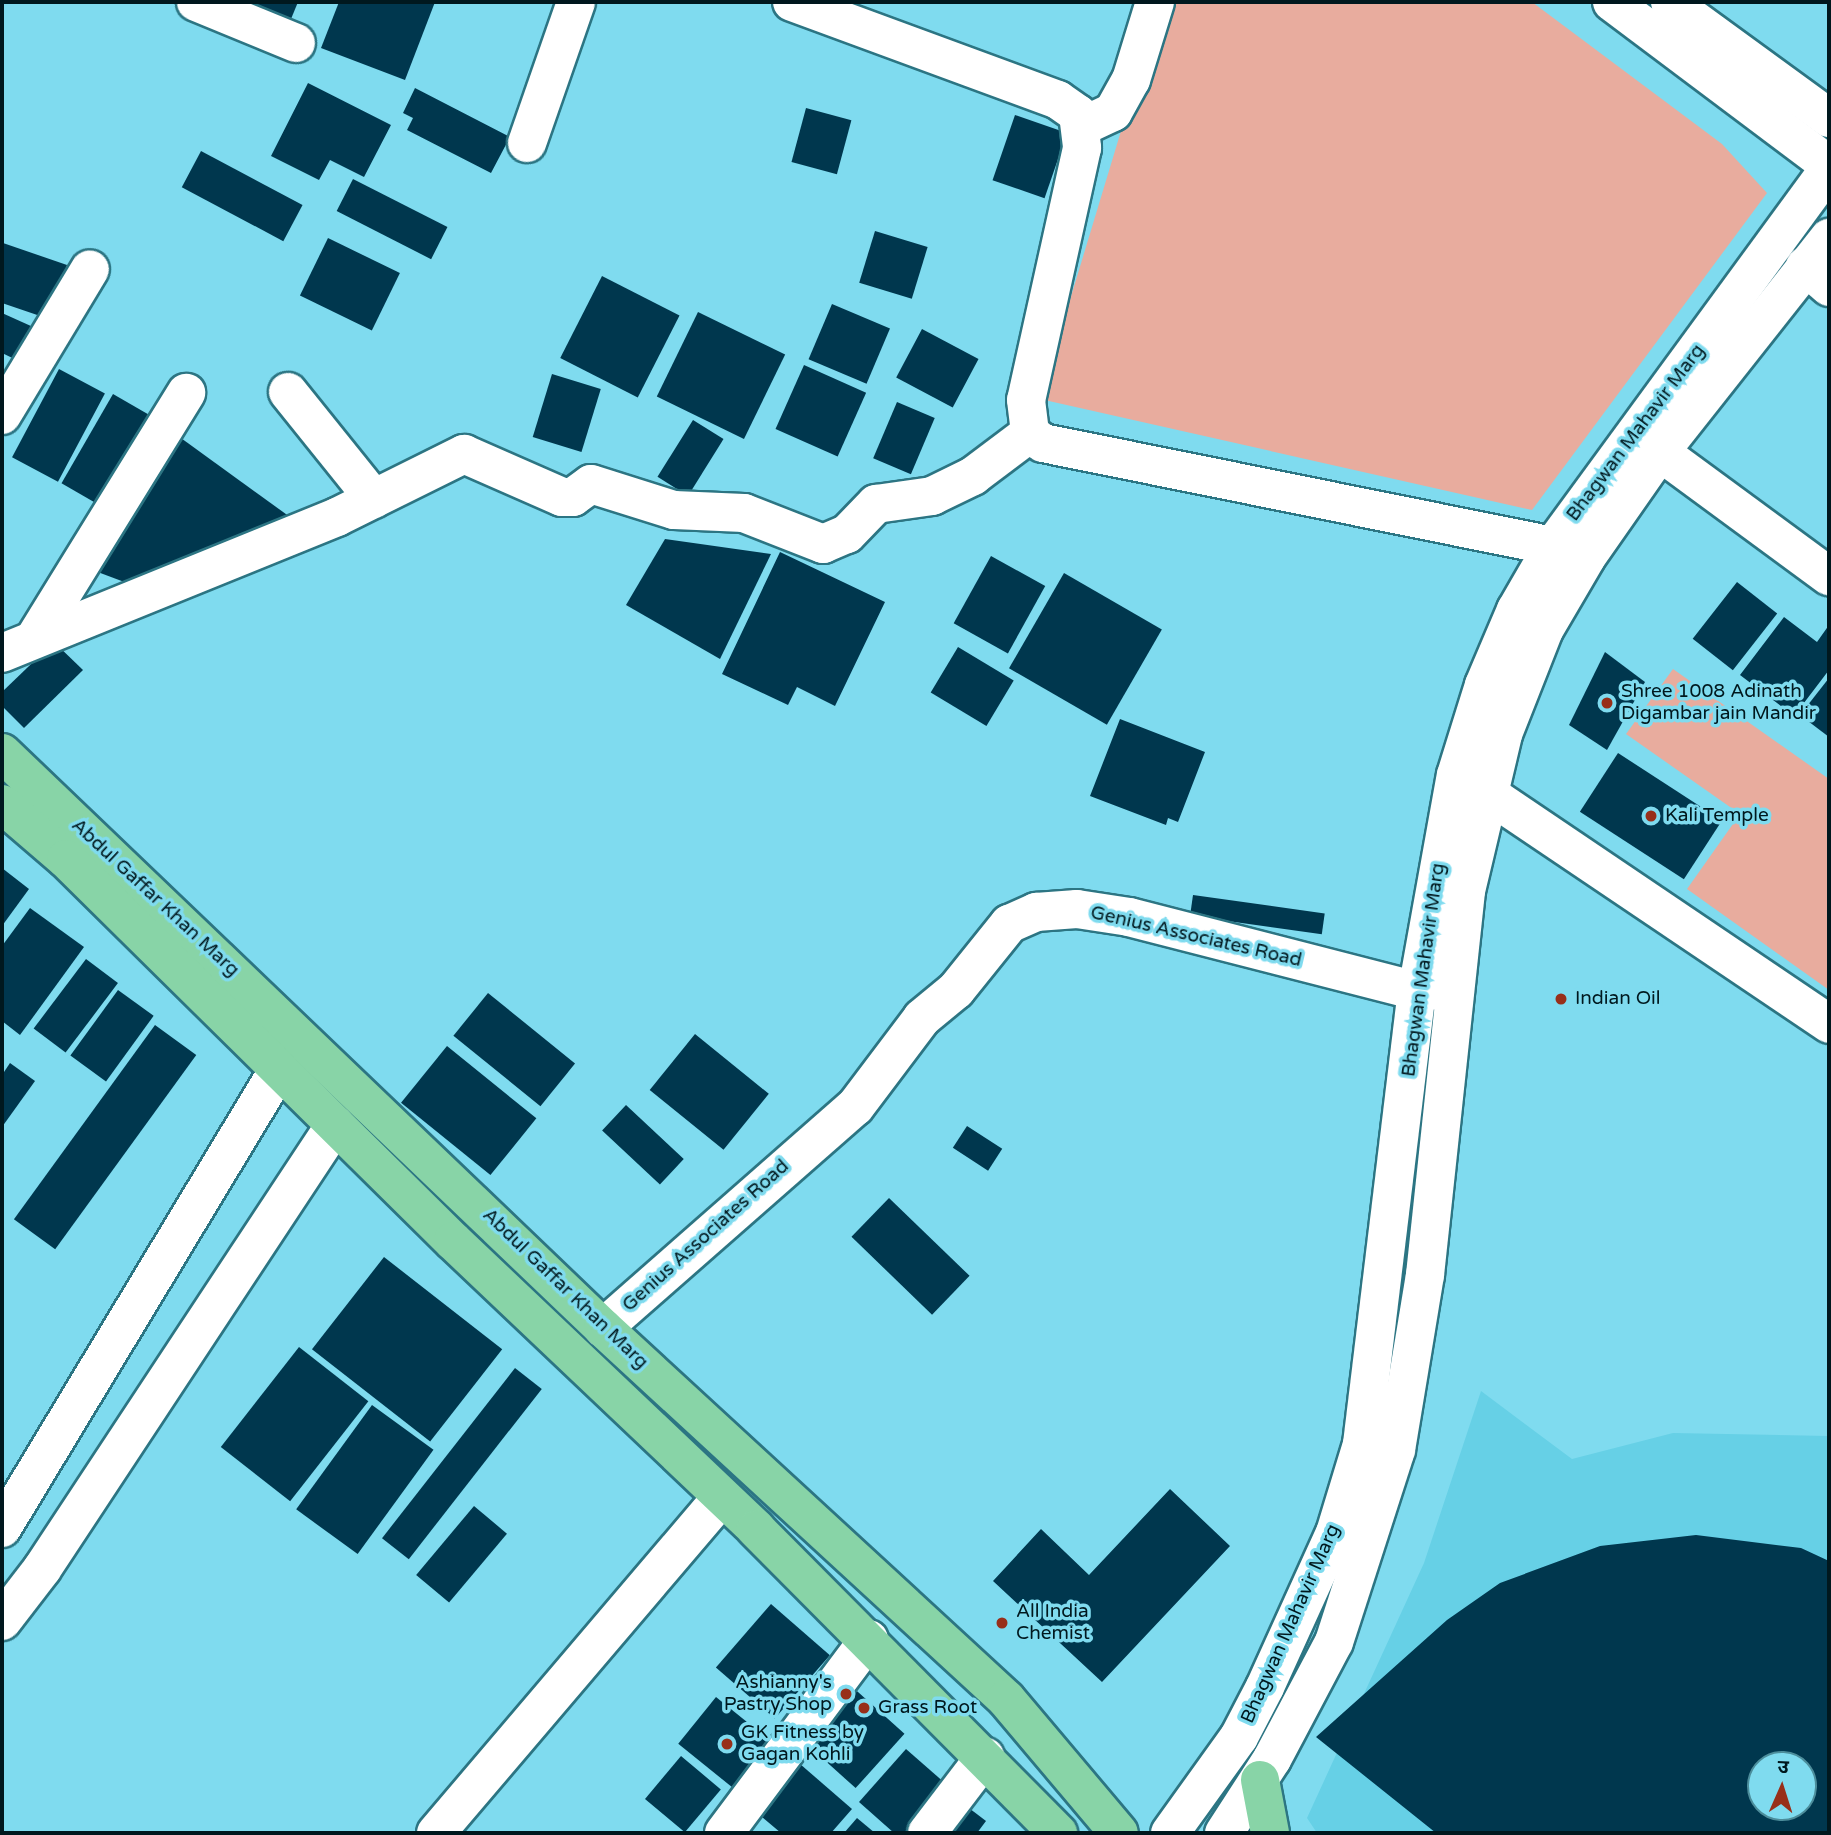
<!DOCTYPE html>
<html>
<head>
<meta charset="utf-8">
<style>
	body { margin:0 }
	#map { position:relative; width:1831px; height:1835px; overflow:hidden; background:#7fdbef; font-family:"Varela Round","Noto Sans Devanagari",sans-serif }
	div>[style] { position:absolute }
	.built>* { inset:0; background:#66d0e6 }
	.green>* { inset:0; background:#e8ac9e }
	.building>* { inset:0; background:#00374e; transform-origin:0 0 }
	.roads { filter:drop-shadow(2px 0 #2c7583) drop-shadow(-2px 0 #2c7583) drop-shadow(0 2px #2c7583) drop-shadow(0 -2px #2c7583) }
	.minor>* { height:38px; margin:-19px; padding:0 19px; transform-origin:19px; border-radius:19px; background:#fff }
	.major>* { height:38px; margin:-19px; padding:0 19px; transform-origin:19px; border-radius:19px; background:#88d4a7 }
	.dots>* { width:19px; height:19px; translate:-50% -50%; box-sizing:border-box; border:4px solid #7fdbef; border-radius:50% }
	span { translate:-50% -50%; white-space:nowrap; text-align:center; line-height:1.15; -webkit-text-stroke:7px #7fdbef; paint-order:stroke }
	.street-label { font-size:19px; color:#00181e }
	.poi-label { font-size:19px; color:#00181e }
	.left { translate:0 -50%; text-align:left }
	.right { translate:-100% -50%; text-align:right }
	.frame { position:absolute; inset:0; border:4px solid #00181e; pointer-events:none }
	.north { position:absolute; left:1747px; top:1751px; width:70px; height:70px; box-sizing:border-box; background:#7fdbef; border:2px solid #4c8d9b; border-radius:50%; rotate:3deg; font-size:19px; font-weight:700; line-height:28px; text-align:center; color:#00181e }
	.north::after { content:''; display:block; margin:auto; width:24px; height:32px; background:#982f1a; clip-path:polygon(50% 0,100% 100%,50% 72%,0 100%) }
</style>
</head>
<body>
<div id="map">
	<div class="built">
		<div style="clip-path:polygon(evenodd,1481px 1391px,1572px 1459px,1673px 1433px,1829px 1436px,1829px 1833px,1317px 1833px,1307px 1818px,1424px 1563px,1481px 1391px,1761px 1765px,1803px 1765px,1803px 1807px,1761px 1807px,1761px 1765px)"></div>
	</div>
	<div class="green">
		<div style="clip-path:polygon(1160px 2px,1532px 2px,1722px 144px,1767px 193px,1532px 510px,1040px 399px)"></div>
		<div style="clip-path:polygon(1673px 669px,1829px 779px,1829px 990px,1687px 889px,1740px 814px,1626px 734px)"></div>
	</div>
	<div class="building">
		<div style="clip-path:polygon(251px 2px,298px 2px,291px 19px)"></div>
		<div style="clip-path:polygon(339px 2px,435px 2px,405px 80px,321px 48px)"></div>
		<div style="clip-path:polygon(308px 83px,391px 125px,364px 177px,330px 160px,319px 180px,271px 156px)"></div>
		<div style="clip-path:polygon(415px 88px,510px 137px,491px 173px,407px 130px,413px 118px,403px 113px)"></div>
		<div style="left:806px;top:108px;width:47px;height:56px;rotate:15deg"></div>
		<div style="left:1015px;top:115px;width:55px;height:69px;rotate:19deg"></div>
		<div style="left:201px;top:151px;width:115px;height:41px;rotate:28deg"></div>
		<div style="left:353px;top:179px;width:106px;height:36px;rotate:27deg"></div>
		<div style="left:875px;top:231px;width:55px;height:54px;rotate:17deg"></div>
		<div style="left:328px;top:238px;width:80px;height:64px;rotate:26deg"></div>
		<div style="clip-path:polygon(3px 243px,67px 265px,49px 319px,2px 303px)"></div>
		<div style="left:602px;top:276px;width:87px;height:92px;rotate:27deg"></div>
		<div style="left:832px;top:304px;width:63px;height:60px;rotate:23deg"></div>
		<div style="left:698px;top:312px;width:97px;height:94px;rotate:26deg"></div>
		<div style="clip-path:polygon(2px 313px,42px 331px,27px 365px,2px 353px)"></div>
		<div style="left:922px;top:329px;width:64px;height:55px;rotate:28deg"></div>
		<div style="left:804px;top:365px;width:68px;height:70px;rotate:24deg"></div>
		<div style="left:59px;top:369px;width:52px;height:100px;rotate:28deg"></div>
		<div style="left:552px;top:374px;width:51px;height:66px;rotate:17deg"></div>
		<div style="left:113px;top:394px;width:52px;height:103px;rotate:30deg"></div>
		<div style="left:897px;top:402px;width:41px;height:61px;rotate:23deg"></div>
		<div style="left:693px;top:420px;width:36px;height:67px;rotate:32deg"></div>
		<div style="clip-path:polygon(174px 433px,301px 525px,135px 586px,95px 571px)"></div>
		<div style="clip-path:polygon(665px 539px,771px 554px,720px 659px,626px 605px)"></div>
		<div style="clip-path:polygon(780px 552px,885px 602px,835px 706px,797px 687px,788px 705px,722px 674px)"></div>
		<div style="left:991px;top:556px;width:62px;height:77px;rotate:29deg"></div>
		<div style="left:1064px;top:573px;width:113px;height:110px;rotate:30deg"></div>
		<div style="left:1737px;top:582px;width:51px;height:72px;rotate:38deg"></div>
		<div style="clip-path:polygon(1784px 617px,1817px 642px,1829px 625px,1829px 670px,1794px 716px,1740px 675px)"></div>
		<div style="clip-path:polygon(54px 642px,83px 670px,24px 728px,2px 706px,2px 692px)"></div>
		<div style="left:958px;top:647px;width:65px;height:53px;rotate:31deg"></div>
		<div style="clip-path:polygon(1605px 652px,1645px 682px,1607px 750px,1569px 725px)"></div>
		<div style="clip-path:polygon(1829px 678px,1829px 737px,1800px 715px)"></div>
		<div style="clip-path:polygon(1120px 719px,1205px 752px,1178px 822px,1168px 818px,1166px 825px,1090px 796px)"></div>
		<div style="left:1618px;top:753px;width:124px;height:70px;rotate:33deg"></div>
		<div style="clip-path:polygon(2px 868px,29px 889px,2px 926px)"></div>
		<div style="left:1193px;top:895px;width:133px;height:21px;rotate:8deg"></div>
		<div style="clip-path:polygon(30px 908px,84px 947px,20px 1035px,2px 1021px,2px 946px)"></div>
		<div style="left:86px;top:959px;width:40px;height:87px;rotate:37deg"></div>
		<div style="left:118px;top:990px;width:44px;height:81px;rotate:36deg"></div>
		<div style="left:488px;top:993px;width:112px;height:55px;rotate:39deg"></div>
		<div style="left:155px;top:1025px;width:51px;height:240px;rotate:36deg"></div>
		<div style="left:695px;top:1034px;width:95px;height:72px;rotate:39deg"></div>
		<div style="left:447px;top:1046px;width:115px;height:73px;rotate:39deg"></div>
		<div style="clip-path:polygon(10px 1063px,35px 1081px,2px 1127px,2px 1075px)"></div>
		<div style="left:626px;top:1105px;width:79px;height:35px;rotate:43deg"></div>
		<div style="left:967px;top:1126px;width:42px;height:26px;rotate:33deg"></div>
		<div style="left:889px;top:1198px;width:112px;height:54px;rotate:44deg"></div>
		<div style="left:384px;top:1257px;width:150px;height:117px;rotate:38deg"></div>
		<div style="left:299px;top:1347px;width:88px;height:127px;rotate:38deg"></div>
		<div style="left:515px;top:1368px;width:34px;height:216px;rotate:38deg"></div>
		<div style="left:372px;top:1405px;width:76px;height:129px;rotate:36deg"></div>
		<div style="clip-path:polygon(1170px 1489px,1230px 1546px,1102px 1682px,993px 1581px,1041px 1529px,1089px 1575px)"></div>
		<div style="left:474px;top:1506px;width:43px;height:90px;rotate:40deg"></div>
		<div style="clip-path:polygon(evenodd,1696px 1535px,1801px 1548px,1829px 1561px,1829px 1833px,1436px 1833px,1316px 1737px,1447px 1620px,1500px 1583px,1600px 1546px,1696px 1535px,1761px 1765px,1803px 1765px,1803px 1807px,1761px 1807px,1761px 1765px)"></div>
		<div style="left:771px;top:1604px;width:78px;height:84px;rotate:41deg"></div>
		<div style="left:848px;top:1683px;width:76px;height:73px;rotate:42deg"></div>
		<div style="left:716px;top:1697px;width:77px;height:60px;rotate:39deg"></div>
		<div style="clip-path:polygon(906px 1749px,954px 1791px,916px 1833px,894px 1833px,859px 1802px)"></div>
		<div style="left:681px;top:1756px;width:52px;height:56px;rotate:40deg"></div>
		<div style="clip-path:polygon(792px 1757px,852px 1809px,831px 1833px,781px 1833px,749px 1806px)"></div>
		<div style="clip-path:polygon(961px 1802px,986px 1821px,977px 1833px,938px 1833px)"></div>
		<div style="clip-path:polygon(857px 1818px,875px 1833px,844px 1833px)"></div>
	</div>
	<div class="roads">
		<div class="minor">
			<div style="left:196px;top:2px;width:108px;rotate:22.3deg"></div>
			<div style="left:792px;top:2px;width:283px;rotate:20.2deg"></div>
			<div style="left:1058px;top:100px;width:24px;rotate:35deg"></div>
			<div style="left:1078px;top:114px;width:34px;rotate:83deg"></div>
			<div style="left:1082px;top:148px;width:258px;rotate:102.5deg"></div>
			<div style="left:1026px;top:400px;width:33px;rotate:83deg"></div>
			<div style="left:1030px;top:433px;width:16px;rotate:38deg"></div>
			<div style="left:1043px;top:443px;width:520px;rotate:11.42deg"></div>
			<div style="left:1612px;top:2px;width:271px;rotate:36.9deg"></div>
			<div style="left:1670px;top:2px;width:197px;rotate:36.1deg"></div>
			<div style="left:1083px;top:126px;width:33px;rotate:-25deg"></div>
			<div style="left:1113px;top:112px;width:37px;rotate:-61deg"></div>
			<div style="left:1131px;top:80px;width:82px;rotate:-72.9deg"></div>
			<div style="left:527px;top:143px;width:149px;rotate:-70.8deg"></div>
			<div style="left:1805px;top:266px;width:32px;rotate:41deg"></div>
			<div style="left:288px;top:392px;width:137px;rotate:51.2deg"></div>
			<div style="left:2px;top:415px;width:170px;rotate:-58.9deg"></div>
			<div style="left:1660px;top:452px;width:210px;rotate:36.3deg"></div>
			<div style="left:36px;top:636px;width:286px;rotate:-58.3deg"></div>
			<div style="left:2px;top:653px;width:362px;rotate:-22.1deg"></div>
			<div style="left:337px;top:517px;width:142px;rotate:-26.4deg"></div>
			<div style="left:464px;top:454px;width:107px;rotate:23.7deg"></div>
			<div style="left:562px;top:497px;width:11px"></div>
			<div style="left:573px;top:497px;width:22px;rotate:-36deg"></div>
			<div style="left:591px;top:484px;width:87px;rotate:17.4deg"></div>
			<div style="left:674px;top:510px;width:70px;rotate:2.5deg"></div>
			<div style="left:744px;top:513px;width:85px;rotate:21.4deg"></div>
			<div style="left:823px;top:544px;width:26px;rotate:-23deg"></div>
			<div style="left:847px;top:534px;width:42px;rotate:-46deg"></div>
			<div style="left:876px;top:504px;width:57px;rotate:-8.1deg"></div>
			<div style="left:932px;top:496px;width:46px;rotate:-26deg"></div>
			<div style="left:973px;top:476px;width:71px;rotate:-37deg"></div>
			<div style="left:1487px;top:793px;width:413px;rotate:34deg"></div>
			<div style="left:603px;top:1328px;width:335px;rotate:-41.3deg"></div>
			<div style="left:855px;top:1107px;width:111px;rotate:-53deg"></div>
			<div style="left:922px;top:1018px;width:44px;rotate:-39.5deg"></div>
			<div style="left:956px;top:990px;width:85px;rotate:-51.2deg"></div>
			<div style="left:1009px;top:924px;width:30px;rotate:-24deg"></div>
			<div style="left:1036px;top:912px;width:41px;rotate:-4.2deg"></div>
			<div style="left:1077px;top:909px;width:53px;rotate:8.7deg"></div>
			<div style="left:1129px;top:917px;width:297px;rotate:14.4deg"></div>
			<div style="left:1417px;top:991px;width:24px;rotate:-2deg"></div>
			<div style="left:2px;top:1528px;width:536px;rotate:-58.89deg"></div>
			<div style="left:2px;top:1621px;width:66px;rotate:-52.4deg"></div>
			<div style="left:42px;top:1569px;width:532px;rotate:-56.58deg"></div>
			<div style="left:436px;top:1833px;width:441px;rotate:-49.6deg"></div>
			<div style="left:724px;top:1833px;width:242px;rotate:-53.2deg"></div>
			<div style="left:927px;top:1833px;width:96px;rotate:-52.7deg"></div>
			<div style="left:1170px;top:1833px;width:118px;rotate:-54.3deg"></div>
			<div style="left:1239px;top:1737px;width:56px;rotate:-62.5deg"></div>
			<div style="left:1265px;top:1687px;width:169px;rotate:-65.6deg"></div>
			<div style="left:1335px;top:1533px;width:93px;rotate:-73.1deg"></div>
			<div style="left:1362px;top:1444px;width:456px;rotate:-83.1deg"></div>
			<div style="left:1417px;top:991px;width:219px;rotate:-79.8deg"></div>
			<div style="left:1456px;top:775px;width:94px;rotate:-72.7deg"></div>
			<div style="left:1484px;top:685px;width:82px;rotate:-66.9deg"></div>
			<div style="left:1516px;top:610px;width:74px;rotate:-60deg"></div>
			<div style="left:1553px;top:546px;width:467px;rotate:-53.8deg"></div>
			<div style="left:1224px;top:1833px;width:88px;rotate:-57deg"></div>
			<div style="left:1272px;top:1759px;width:132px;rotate:-62.1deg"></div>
			<div style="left:1334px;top:1642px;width:202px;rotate:-72.1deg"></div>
			<div style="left:1396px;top:1450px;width:177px;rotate:-80.6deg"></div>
			<div style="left:1425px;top:1275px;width:386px;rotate:-83.9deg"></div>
			<div style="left:1466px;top:891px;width:161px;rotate:-76.7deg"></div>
			<div style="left:1503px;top:734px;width:112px;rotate:-68.5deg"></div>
			<div style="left:1544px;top:630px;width:83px;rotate:-59.7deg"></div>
			<div style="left:1586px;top:558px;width:129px;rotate:-55.1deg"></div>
			<div style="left:1660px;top:452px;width:273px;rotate:-51.7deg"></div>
		</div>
		<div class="major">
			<div style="left:2px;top:753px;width:832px;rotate:43.73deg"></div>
			<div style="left:603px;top:1328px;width:548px;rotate:42.63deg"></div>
			<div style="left:1006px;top:1699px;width:175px;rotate:49.9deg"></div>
			<div style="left:2px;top:804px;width:84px;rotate:40.7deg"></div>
			<div style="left:66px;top:859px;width:544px;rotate:44.63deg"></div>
			<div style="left:453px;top:1241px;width:418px;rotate:43.5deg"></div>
			<div style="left:756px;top:1529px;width:429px;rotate:45.2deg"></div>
			<div style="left:1260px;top:1780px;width:54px;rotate:79.3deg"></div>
		</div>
	</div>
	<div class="dots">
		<div style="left:1607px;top:703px;background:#982f1a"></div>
		<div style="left:1651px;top:816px;background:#982f1a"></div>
		<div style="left:1561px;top:999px;background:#982f1a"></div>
		<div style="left:1002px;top:1623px;background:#982f1a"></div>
		<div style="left:846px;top:1694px;background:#982f1a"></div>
		<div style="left:864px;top:1708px;background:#982f1a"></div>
		<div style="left:727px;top:1744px;background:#982f1a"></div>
	</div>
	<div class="street-label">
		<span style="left:1636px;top:433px;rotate:-53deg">Bhagwan Mahavir Marg</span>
		<span style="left:155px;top:898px;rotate:43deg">Abdul Gaffar Khan Marg</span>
		<span style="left:1196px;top:937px;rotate:13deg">Genius Associates Road</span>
		<span style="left:1424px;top:970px;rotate:-82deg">Bhagwan Mahavir Marg</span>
		<span style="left:706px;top:1236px;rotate:-42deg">Genius Associates Road</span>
		<span style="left:565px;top:1289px;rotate:44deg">Abdul Gaffar Khan Marg</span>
		<span style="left:1291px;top:1624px;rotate:-66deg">Bhagwan Mahavir Marg</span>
	</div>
	<div class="poi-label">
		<span class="left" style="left:1621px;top:703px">Shree 1008 Adinath<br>Digambar jain Mandir</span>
		<span class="left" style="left:1665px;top:816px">Kali Temple</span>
		<span class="left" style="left:1575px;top:999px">Indian Oil</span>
		<span class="left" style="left:1016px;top:1623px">All India<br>Chemist</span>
		<span class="right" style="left:832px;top:1694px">Ashianny's<br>Pastry Shop</span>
		<span class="left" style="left:878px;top:1708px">Grass Root</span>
		<span class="left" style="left:741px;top:1744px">GK Fitness by<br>Gagan Kohli</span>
	</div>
	<div class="frame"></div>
	<div class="north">उ</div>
</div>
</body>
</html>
